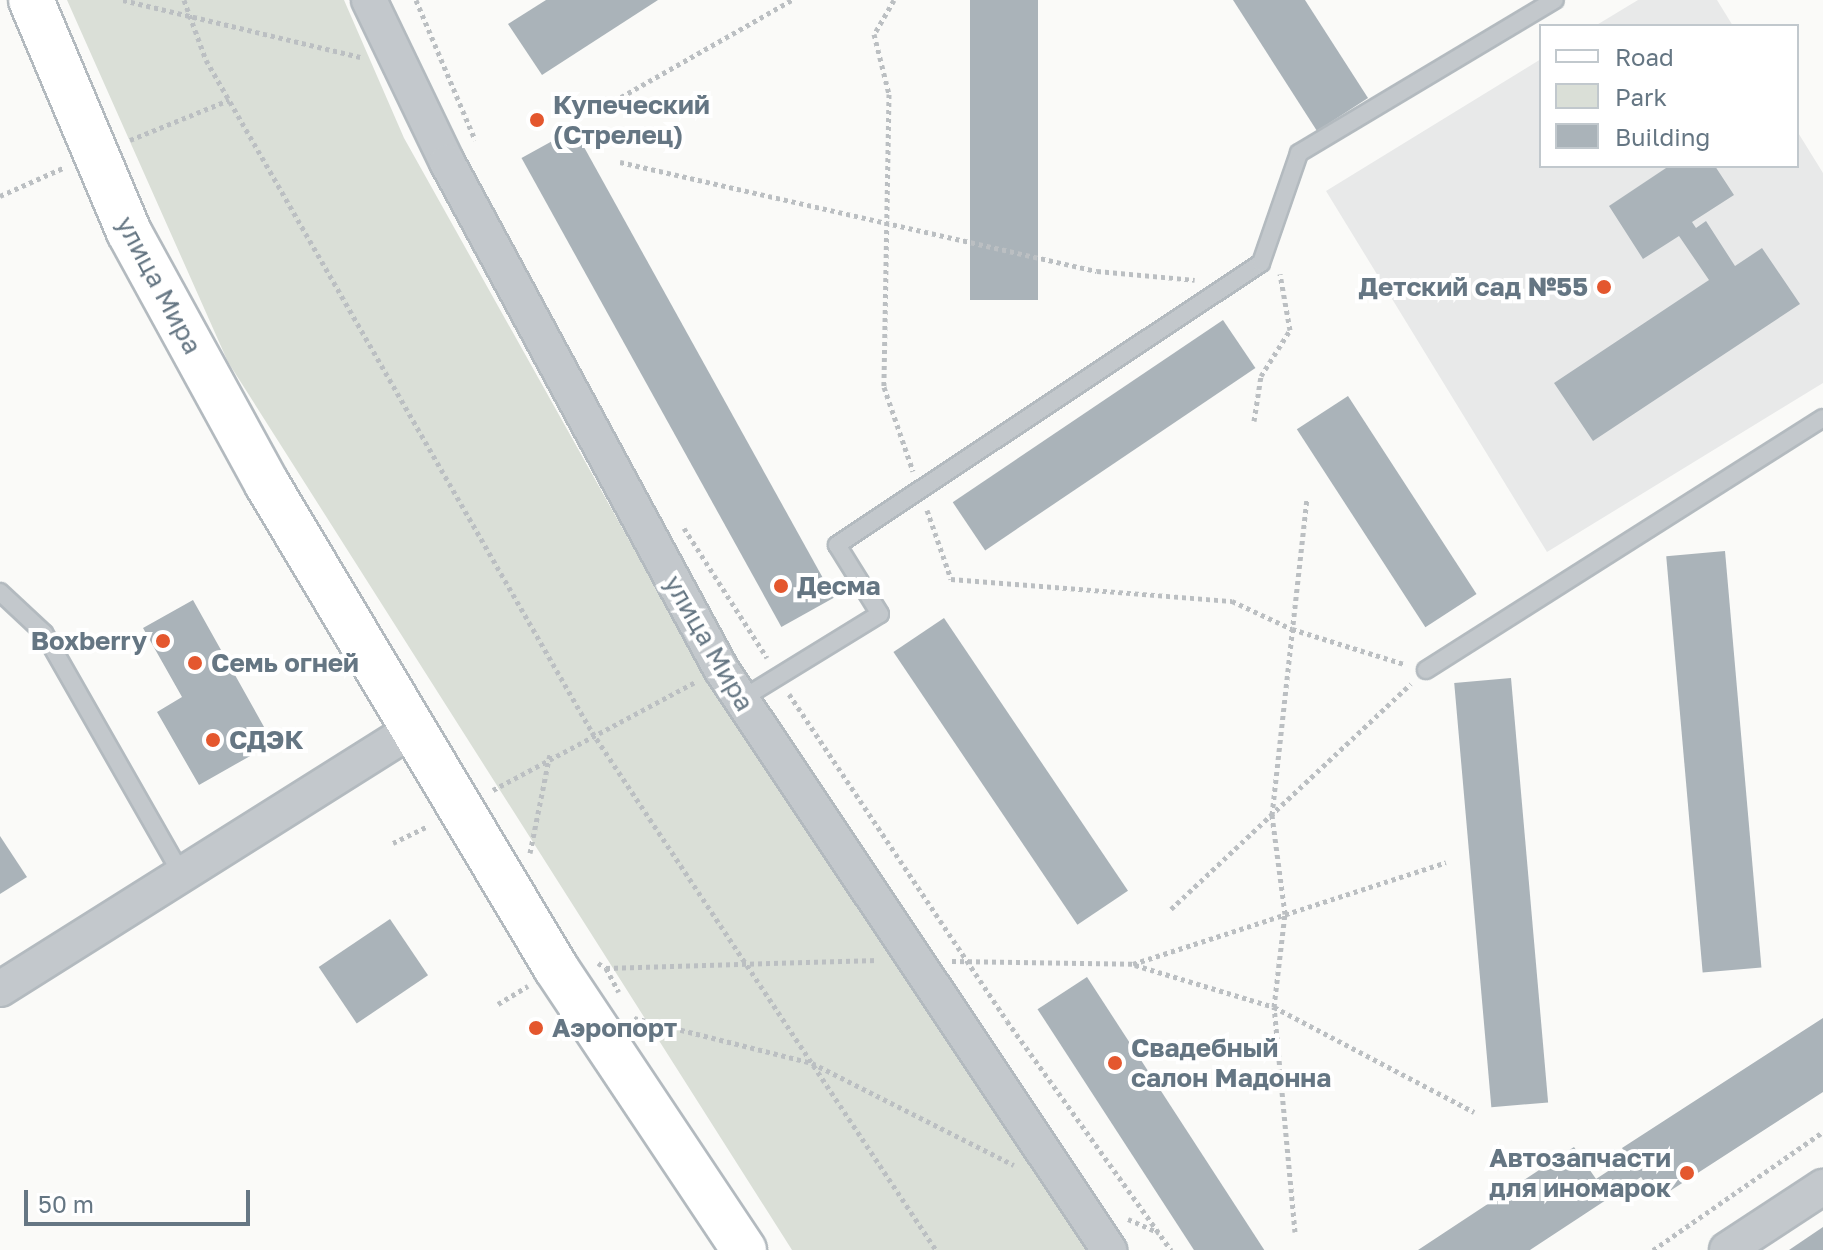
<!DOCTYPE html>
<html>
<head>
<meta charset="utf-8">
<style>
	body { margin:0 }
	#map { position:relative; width:1823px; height:1250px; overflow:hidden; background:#fafaf8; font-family:"Golos Text",sans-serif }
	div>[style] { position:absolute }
	.built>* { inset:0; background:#e8e9e9 }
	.green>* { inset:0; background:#dadfd7 }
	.building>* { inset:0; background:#aab3b9; transform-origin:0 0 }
	.path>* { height:5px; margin-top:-2.5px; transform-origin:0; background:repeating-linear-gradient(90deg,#bbbfc2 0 4px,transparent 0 8px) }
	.roads { filter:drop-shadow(2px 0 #b3babf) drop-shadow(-2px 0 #b3babf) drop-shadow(0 2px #b3babf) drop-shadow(0 -2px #b3babf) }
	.lane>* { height:16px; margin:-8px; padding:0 8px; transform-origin:8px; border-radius:8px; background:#c3c8cc }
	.street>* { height:34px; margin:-17px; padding:0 17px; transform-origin:17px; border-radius:17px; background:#c3c8cc }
	.secondary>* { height:44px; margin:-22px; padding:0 22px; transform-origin:22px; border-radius:22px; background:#fff }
	.dots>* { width:22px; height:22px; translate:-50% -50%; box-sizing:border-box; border:4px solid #fff; border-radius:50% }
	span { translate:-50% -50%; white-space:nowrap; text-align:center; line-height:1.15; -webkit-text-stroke:8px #fff; paint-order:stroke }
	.poi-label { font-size:26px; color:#657683; font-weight:700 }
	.left { translate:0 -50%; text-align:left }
	.right { translate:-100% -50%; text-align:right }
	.street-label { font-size:26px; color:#657683 }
	.legend { position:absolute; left:1539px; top:24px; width:260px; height:144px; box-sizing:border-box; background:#fff; border:2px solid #c1c8cd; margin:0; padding:10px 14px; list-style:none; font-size:24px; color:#657683 }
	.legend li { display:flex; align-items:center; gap:16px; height:40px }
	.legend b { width:40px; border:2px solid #c1c8cd }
	.scale { position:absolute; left:24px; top:1190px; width:226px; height:36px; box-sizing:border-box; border:4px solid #657683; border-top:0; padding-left:10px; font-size:24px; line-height:28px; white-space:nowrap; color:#657683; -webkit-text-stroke:6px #fff; paint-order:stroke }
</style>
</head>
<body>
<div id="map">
	<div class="built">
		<div style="clip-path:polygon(1638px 0,1717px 0,1733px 26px,1595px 26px)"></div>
		<div style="clip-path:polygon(1541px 59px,1541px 166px,1797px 166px,1797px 131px,1823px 173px,1823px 383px,1547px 552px,1326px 191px)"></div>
	</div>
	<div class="green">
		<div style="clip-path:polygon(67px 0,344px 0,404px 138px,643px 565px,1088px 1250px,792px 1250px,228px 362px)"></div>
	</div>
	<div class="building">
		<div style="clip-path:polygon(546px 0,658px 0,542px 75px,508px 24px)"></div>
		<div style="left:970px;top:0;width:68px;height:300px"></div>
		<div style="clip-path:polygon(1233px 0,1305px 0,1368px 98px,1317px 131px)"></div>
		<div style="left:574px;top:129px;width:536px;height:60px;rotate:61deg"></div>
		<div style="clip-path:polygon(1669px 166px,1715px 166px,1734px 195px,1692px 222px,1696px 228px,1706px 221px,1735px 266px,1762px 248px,1800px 304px,1593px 441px,1554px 383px,1709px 280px,1679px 236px,1643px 259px,1609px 206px)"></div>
		<div style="left:1223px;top:320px;width:58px;height:326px;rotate:56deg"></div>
		<div style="left:1348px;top:396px;width:236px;height:61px;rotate:57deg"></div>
		<div style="left:1725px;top:551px;width:418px;height:59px;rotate:85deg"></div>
		<div style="clip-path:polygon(193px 600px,273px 743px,199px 785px,157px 712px,182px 697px,143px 628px)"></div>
		<div style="left:944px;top:618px;width:329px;height:61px;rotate:56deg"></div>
		<div style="left:1511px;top:678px;width:426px;height:57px;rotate:85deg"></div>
		<div style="clip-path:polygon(0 836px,27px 877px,0 894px)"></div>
		<div style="left:390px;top:919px;width:68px;height:86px;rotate:56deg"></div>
		<div style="left:1087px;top:977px;width:327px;height:59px;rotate:57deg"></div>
		<div style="clip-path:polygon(1823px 1018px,1823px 1092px,1656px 1200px,1641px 1177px,1530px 1250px,1418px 1250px,1574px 1147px,1596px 1179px,1628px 1158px,1622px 1148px)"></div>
		<div style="clip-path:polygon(1823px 1227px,1823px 1250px,1789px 1250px)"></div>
	</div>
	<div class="path">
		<div style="left:123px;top:0;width:244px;rotate:13.5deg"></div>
		<div style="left:184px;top:0;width:64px;rotate:69.9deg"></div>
		<div style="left:206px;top:60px;width:775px;rotate:60.13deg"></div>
		<div style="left:592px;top:732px;width:622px;rotate:56.41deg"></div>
		<div style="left:416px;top:0;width:152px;rotate:67.1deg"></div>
		<div style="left:894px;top:0;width:39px;rotate:120deg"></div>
		<div style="left:874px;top:34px;width:62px;rotate:76deg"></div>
		<div style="left:889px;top:94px;width:293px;rotate:91deg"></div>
		<div style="left:884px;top:387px;width:89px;rotate:71deg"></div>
		<div style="left:593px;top:113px;width:229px;rotate:-29.6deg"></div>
		<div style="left:130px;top:140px;width:107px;rotate:-22deg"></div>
		<div style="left:620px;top:162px;width:489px;rotate:12.9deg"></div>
		<div style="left:1097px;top:271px;width:98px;rotate:5.2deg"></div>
		<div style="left:0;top:196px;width:71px;rotate:-24deg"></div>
		<div style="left:1254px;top:421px;width:46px;rotate:-81.2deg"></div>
		<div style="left:1261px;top:376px;width:54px;rotate:-57.8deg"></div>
		<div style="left:1290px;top:330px;width:57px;rotate:-100.1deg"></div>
		<div style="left:927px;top:510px;width:73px;rotate:70.8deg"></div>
		<div style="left:951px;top:579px;width:282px;rotate:4.5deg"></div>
		<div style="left:1232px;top:601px;width:66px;rotate:25deg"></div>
		<div style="left:1292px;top:629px;width:117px;rotate:17.4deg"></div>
		<div style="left:684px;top:528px;width:154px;rotate:57.4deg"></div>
		<div style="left:789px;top:694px;width:393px;rotate:56.3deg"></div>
		<div style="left:1007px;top:1021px;width:282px;rotate:54.4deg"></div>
		<div style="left:493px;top:790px;width:229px;rotate:-28.1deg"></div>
		<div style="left:393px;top:843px;width:39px;rotate:-26deg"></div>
		<div style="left:530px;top:853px;width:101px;rotate:-78.6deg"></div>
		<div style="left:1171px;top:909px;width:329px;rotate:-43.2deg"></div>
		<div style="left:952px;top:961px;width:181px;rotate:0.9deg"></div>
		<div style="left:1133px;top:964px;width:329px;rotate:-18deg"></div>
		<div style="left:598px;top:963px;width:9px;rotate:32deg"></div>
		<div style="left:606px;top:968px;width:272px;rotate:-1.7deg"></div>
		<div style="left:1135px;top:965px;width:145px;rotate:16.8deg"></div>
		<div style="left:1274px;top:1007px;width:226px;rotate:27.7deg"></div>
		<div style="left:606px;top:968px;width:27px;rotate:62deg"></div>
		<div style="left:498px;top:1004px;width:35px;rotate:-31deg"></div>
		<div style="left:634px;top:1018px;width:184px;rotate:14.2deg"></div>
		<div style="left:812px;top:1063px;width:226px;rotate:26.8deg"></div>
		<div style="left:1128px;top:1219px;width:34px;rotate:24deg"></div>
		<div style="left:1295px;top:1232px;width:226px;rotate:-95.3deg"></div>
		<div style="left:1274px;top:1007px;width:94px;rotate:-83.3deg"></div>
		<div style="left:1285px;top:914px;width:100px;rotate:-97.5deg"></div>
		<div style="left:1272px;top:815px;width:318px;rotate:-83.7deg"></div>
		<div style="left:1653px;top:1250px;width:207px;rotate:-34.8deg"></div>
	</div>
	<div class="roads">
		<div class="lane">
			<div style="left:0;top:592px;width:60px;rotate:43deg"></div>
			<div style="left:44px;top:633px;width:279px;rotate:60.3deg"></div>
			<div style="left:1426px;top:670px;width:470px;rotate:-32.4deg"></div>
			<div style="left:740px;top:700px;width:164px;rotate:-31.6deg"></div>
			<div style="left:880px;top:614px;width:81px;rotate:-121.9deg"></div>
			<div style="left:837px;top:545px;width:509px;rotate:-33.63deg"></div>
			<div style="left:1261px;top:263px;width:116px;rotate:-70.9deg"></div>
			<div style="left:1299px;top:153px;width:298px;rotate:-30.9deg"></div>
		</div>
		<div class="street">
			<div style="left:369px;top:0;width:180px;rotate:64.3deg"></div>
			<div style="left:447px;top:162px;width:576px;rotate:61.61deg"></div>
			<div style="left:721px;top:669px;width:699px;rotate:56.26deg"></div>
			<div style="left:0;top:989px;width:486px;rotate:-32.2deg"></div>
			<div style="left:1727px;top:1250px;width:115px;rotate:-33.3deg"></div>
		</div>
		<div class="secondary">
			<div style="left:31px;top:0;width:252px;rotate:67.1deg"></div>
			<div style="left:129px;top:232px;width:287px;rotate:61.3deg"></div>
			<div style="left:267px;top:484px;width:564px;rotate:59.16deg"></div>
			<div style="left:556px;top:968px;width:339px;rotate:56.3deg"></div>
		</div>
	</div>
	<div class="dots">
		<div style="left:537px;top:120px;background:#e4572e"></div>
		<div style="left:1604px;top:287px;background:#e4572e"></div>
		<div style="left:781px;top:586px;background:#e4572e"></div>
		<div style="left:163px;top:641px;background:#e4572e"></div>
		<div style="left:195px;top:663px;background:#e4572e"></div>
		<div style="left:213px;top:740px;background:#e4572e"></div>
		<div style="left:536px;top:1028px;background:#e4572e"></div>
		<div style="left:1115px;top:1063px;background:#e4572e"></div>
		<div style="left:1687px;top:1173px;background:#e4572e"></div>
	</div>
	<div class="poi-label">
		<span class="left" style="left:553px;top:120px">Купеческий<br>(Стрелец)</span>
		<span class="right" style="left:1588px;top:287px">Детский сад №55</span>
		<span class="left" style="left:797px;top:586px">Десма</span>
		<span class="right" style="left:147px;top:641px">Boxberry</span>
		<span class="left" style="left:211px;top:663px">Семь огней</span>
		<span class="left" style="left:229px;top:740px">СДЭК</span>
		<span class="left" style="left:552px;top:1028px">Аэропорт</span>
		<span class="left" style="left:1131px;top:1063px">Свадебный<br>салон Мадонна</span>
		<span class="right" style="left:1671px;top:1173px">Автозапчасти<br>для иномарок</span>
	</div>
	<div class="street-label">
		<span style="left:159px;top:285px;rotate:62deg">улица Мира</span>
		<span style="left:709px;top:643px;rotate:60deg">улица Мира</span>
	</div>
	<ul class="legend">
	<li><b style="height:10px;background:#fff"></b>Road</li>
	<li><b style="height:22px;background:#dadfd7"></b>Park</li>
	<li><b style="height:22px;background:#aab3b9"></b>Building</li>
	</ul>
	<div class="scale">50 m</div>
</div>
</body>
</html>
